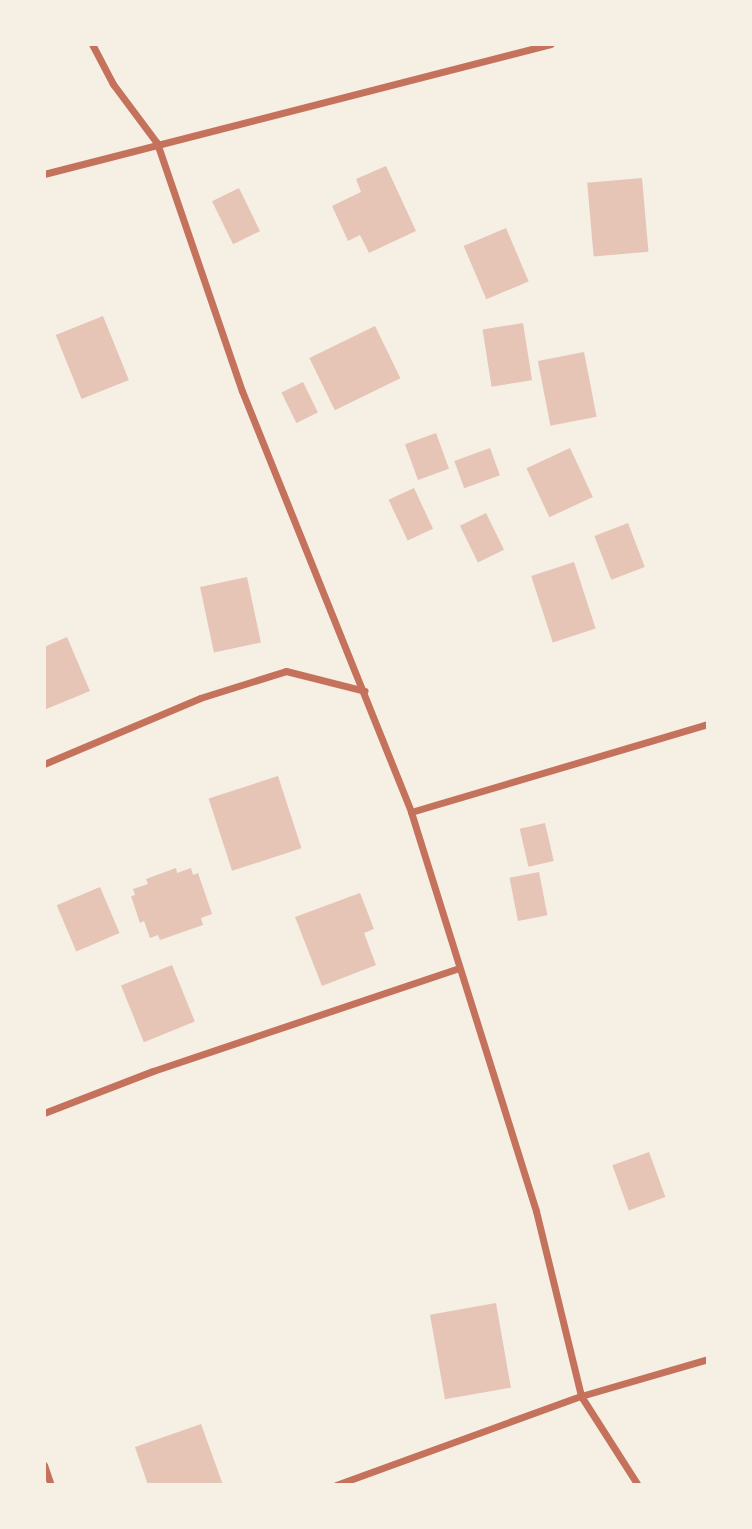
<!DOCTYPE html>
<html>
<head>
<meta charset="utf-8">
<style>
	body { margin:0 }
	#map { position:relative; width:752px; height:1529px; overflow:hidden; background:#f6efe4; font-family:"Roboto Condensed",sans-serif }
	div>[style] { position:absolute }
	.building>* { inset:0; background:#e6c5b7; transform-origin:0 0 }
	.minor>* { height:7px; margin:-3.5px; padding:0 3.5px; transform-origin:3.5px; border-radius:3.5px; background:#c5725c }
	span { translate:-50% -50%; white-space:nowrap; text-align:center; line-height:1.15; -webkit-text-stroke:6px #f6efe4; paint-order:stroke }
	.frame { position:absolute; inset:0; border:46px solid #f6efe4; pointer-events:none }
</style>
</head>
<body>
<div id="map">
	<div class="building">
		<div style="clip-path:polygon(386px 166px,416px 231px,369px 253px,360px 235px,348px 241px,332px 206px,361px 192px,356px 179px)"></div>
		<div style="left:642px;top:178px;width:74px;height:55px;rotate:85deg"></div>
		<div style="left:239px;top:188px;width:48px;height:30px;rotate:64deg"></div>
		<div style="left:506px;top:228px;width:58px;height:46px;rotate:67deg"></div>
		<div style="left:103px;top:316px;width:69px;height:51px;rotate:68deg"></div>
		<div style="left:523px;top:323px;width:58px;height:41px;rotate:81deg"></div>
		<div style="left:375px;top:326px;width:58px;height:73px;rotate:64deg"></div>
		<div style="left:584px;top:352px;width:66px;height:47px;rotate:79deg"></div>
		<div style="left:303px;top:382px;width:34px;height:24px;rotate:64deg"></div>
		<div style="left:436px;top:433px;width:38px;height:33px;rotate:70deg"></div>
		<div style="left:490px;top:448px;width:29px;height:38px;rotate:70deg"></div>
		<div style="left:570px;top:448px;width:54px;height:48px;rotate:65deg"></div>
		<div style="left:414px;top:488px;width:45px;height:28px;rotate:65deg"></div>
		<div style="left:486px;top:513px;width:41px;height:29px;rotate:64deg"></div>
		<div style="left:628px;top:523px;width:47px;height:36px;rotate:69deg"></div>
		<div style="left:574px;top:562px;width:70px;height:45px;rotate:72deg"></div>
		<div style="left:247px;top:577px;width:67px;height:48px;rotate:78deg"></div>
		<div style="clip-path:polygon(67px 637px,90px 691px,44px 710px,44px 647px)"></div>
		<div style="left:278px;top:776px;width:76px;height:73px;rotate:72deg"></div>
		<div style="left:545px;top:823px;width:39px;height:26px;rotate:77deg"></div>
		<div style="clip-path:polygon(176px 868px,177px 873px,191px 868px,193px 875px,198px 873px,212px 914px,201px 918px,203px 925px,160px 940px,158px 935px,150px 938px,144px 921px,140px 923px,131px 896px,135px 895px,133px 889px,148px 884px,146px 879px)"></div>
		<div style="left:539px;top:872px;width:44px;height:30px;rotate:79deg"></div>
		<div style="left:100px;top:887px;width:50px;height:47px;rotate:67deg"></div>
		<div style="clip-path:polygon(360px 893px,374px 929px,364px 933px,376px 965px,322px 986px,295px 917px)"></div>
		<div style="left:172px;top:965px;width:61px;height:55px;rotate:68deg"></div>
		<div style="left:649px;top:1152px;width:48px;height:39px;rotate:70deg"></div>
		<div style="left:496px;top:1303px;width:86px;height:67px;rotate:80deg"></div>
		<div style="clip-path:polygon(201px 1424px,223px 1485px,148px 1485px,135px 1447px)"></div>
	</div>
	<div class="minor">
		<div style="left:92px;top:44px;width:45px;rotate:62.3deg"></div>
		<div style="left:113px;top:84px;width:74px;rotate:53.3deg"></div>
		<div style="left:157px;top:143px;width:262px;rotate:71.1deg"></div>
		<div style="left:242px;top:391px;width:454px;rotate:68.1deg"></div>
		<div style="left:411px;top:812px;width:418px;rotate:72.6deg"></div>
		<div style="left:536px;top:1211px;width:190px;rotate:76.3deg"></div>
		<div style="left:581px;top:1396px;width:106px;rotate:57.4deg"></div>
		<div style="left:44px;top:174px;width:523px;rotate:-14.38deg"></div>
		<div style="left:44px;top:764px;width:169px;rotate:-22.9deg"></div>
		<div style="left:200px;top:698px;width:90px;rotate:-17.4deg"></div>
		<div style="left:286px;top:671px;width:81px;rotate:14.2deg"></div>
		<div style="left:411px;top:812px;width:310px;rotate:-16.5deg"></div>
		<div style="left:44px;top:1113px;width:117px;rotate:-21.1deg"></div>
		<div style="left:153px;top:1071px;width:323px;rotate:-18.6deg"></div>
		<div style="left:44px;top:1465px;width:21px;rotate:71deg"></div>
		<div style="left:336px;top:1485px;width:261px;rotate:-20deg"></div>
		<div style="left:581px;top:1396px;width:132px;rotate:-16.2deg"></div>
	</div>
	<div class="frame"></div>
</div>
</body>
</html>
